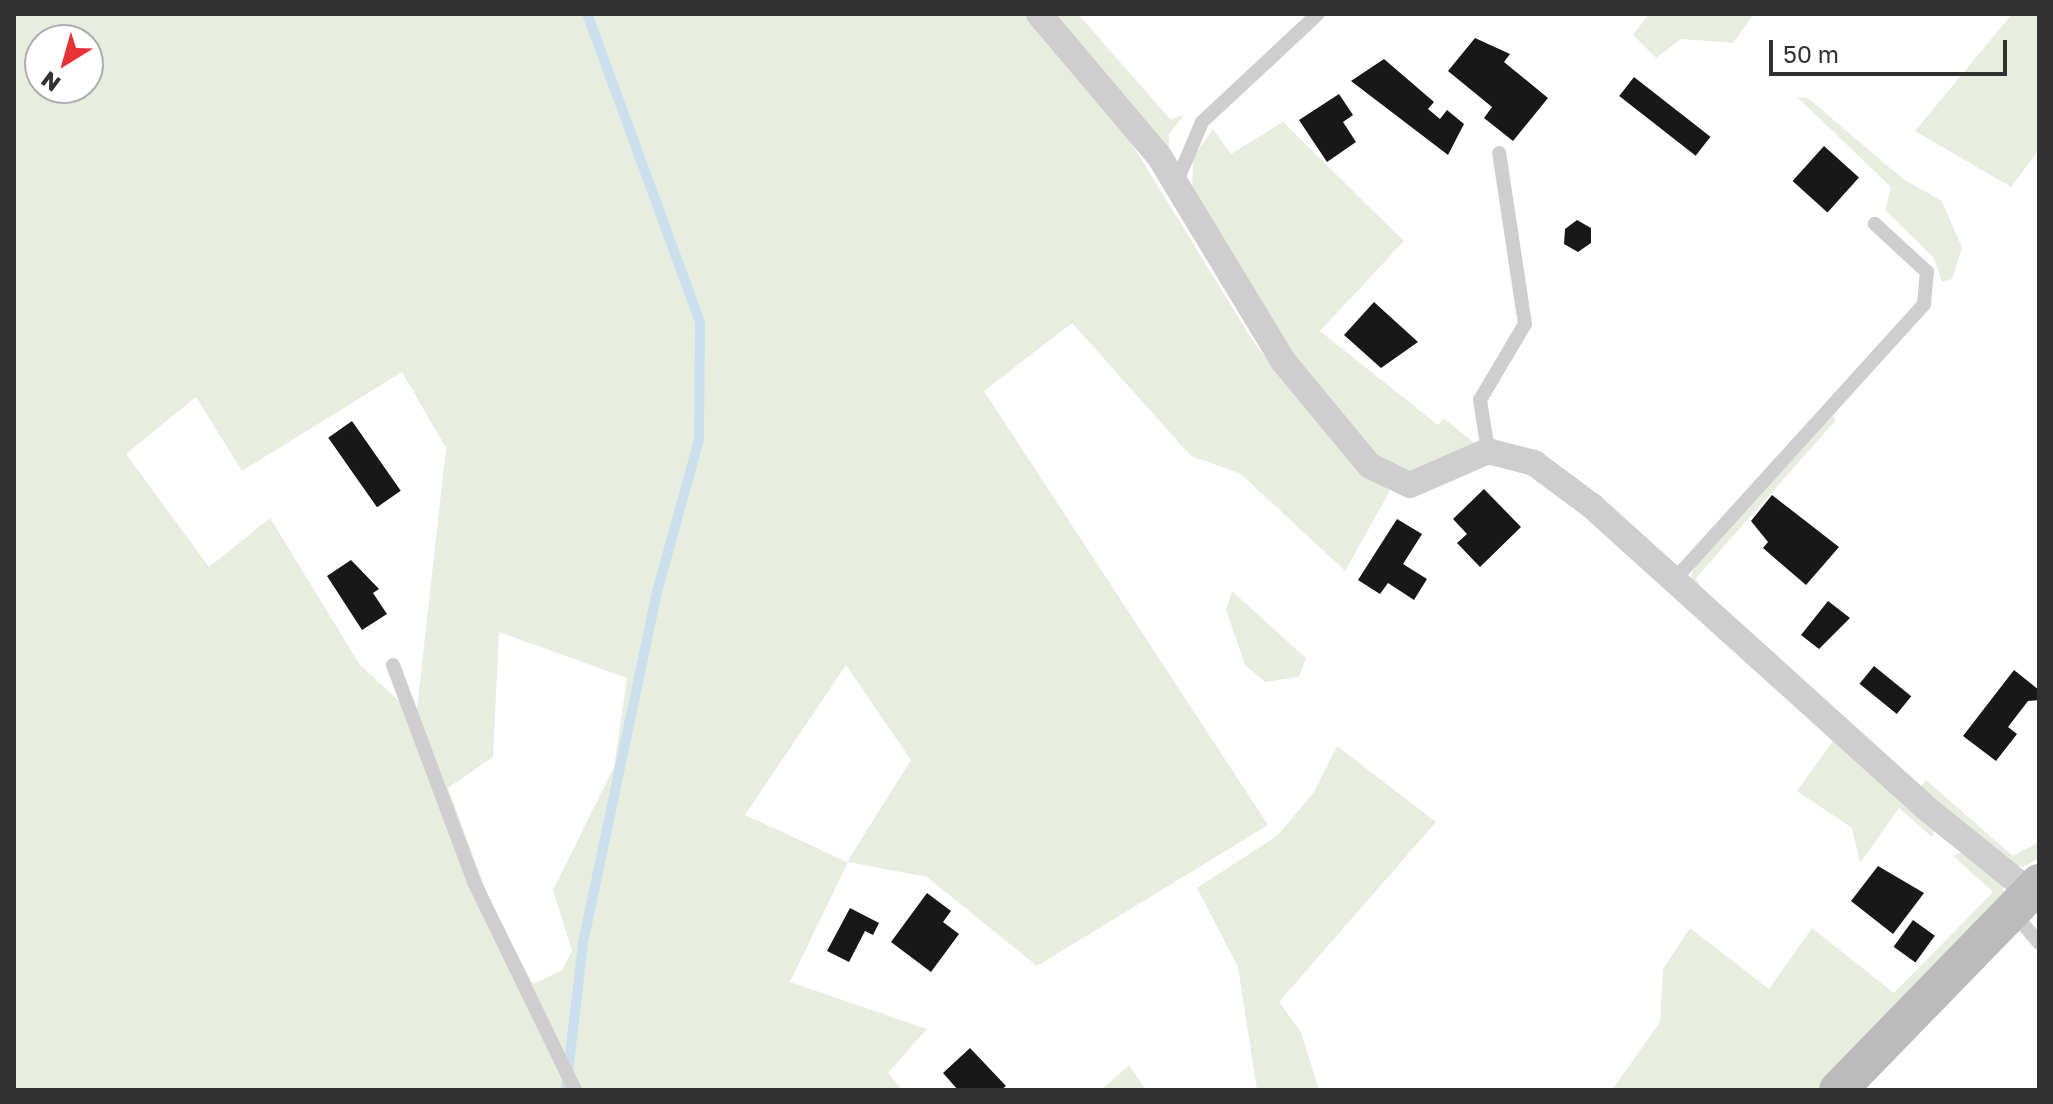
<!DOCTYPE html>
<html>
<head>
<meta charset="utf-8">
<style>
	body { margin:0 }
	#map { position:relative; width:2053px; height:1104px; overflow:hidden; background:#fff; font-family:"Golos Text",sans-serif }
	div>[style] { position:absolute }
	.green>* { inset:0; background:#e7eee0 }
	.stream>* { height:10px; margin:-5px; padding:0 5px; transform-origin:5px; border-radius:5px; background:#ccdfee }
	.building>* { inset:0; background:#181818; transform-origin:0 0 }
	.lane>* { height:14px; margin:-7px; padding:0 7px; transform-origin:7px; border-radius:7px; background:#cecece }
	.street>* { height:26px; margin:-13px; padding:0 13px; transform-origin:13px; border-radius:13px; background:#cecece }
	.secondary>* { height:38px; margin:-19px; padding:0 19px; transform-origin:19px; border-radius:19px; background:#bbb }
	span { translate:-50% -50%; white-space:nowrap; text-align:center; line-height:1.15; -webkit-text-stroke:8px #fff; paint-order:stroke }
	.frame { position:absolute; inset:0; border:16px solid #313131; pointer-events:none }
	.north { position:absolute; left:24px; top:24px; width:80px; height:80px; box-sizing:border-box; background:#fff; border:2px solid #adadad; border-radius:50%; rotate:217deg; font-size:22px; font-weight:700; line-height:32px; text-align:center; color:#313131 }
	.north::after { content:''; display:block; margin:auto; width:28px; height:36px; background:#e93237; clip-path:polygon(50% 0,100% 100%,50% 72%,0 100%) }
	.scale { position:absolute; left:1769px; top:40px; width:238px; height:36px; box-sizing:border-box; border:4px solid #313131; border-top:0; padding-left:10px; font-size:24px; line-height:28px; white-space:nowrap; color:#313131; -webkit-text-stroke:6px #fff; paint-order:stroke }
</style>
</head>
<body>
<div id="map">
	<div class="green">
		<div style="clip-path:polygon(evenodd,14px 14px,1028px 14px,1116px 118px,1254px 343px,1350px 459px,1390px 491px,1345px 571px,1241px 474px,1191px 456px,1072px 323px,984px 391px,1268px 825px,1037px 966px,927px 877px,848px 862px,790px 982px,927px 1029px,888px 1073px,903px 1090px,14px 1090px,14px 14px,40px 40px,88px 40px,88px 88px,40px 88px,40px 40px,14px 14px,402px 372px,446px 448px,416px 717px,360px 665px,270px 518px,209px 567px,126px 454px,196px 397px,242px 471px,402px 372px,14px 14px,499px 632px,627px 678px,614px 767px,553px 890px,572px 951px,562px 970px,533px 984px,490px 901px,448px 788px,493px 757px,499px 632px,14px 14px,846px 665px,911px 760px,847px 862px,745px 815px,846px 665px)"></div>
		<div style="clip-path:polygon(1053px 14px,1078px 14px,1170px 119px,1184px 115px,1169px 134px,1169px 152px)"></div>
		<div style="clip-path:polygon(1649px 14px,1754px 14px,1733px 43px,1681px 39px,1656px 58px,1633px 35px)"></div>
		<div style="clip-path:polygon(2012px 14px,2039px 14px,2039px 150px,2011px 187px,1915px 131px)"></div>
		<div style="clip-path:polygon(1797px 97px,1808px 98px,1903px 179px,1942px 201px,1962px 248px,1952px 279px,1942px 282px,1934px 258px,1885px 210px,1891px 187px)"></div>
		<div style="clip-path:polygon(1283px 122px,1404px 241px,1320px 331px,1438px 425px,1444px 418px,1474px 443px,1415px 472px,1379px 459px,1293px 362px,1192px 193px,1193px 157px,1213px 129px,1231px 154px)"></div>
		<div style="clip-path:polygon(1831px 413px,1836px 420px,1696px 578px,1702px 590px,1690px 578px,1697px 561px)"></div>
		<div style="clip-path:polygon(1232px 591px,1306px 658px,1299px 677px,1265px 682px,1245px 665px,1226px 610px)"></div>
		<div style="clip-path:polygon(1837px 735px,1936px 827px,1932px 837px,1899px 808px,1860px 863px,1852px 828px,1797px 791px)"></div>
		<div style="clip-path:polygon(1337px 746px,1436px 822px,1279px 1002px,1301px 1032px,1319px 1090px,1257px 1090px,1238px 967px,1197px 888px,1278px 835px,1314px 792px)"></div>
		<div style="clip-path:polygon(1926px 780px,2013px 856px,2039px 842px,2039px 858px,2023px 867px,2007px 862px,1921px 786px)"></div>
		<div style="clip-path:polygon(1965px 851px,2002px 883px,2005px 897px,1817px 1090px,1612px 1090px,1660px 1022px,1663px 969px,1690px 928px,1769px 989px,1812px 928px,1894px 993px,1993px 892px,1953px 856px)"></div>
		<div style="clip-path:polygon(1129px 1065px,1146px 1090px,1101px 1090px)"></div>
	</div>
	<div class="stream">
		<div style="left:566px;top:1090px;width:148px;rotate:-83.4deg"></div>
		<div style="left:583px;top:943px;width:359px;rotate:-78.1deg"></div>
		<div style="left:657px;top:592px;width:159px;rotate:-74.6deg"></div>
		<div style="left:699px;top:439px;width:117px;rotate:-89.5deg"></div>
		<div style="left:700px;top:322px;width:328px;rotate:-110.1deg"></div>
	</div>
	<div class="building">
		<div style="clip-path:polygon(1475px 38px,1510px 54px,1504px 62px,1548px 98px,1513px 141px,1484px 118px,1492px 107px,1448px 71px)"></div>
		<div style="clip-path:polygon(1384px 59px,1434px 102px,1428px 109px,1440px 119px,1447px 110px,1464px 124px,1448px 155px,1351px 81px)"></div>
		<div style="left:1634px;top:77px;width:97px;height:24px;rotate:38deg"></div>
		<div style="clip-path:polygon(1339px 94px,1353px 115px,1343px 122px,1356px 142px,1327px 162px,1299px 120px)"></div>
		<div style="left:1824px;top:146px;width:47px;height:47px;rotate:42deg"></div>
		<div style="clip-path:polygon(1577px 220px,1591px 228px,1591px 243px,1578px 252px,1564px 244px,1565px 229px)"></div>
		<div style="clip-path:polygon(1374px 302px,1418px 342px,1381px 368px,1344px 335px)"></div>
		<div style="left:352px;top:421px;width:85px;height:29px;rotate:55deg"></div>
		<div style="clip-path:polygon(1484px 489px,1521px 527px,1480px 567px,1457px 543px,1467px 534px,1453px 519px)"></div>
		<div style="clip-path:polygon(1772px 495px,1839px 547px,1806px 585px,1763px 548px,1768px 542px,1751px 521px)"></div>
		<div style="clip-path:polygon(1397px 519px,1422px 534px,1403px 564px,1427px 579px,1414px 600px,1388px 583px,1380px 594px,1358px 580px)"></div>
		<div style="clip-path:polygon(351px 560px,379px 589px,373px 593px,387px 614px,362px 630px,327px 576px)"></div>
		<div style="clip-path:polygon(1828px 601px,1850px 618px,1819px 649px,1801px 635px)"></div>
		<div style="left:1874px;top:666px;width:48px;height:23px;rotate:39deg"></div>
		<div style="clip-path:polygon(2014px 670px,2039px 690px,2039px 700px,2028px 701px,2008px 727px,2017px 734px,1996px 761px,1963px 736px)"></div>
		<div style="clip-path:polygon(1878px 866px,1924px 893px,1893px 934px,1851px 901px)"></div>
		<div style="clip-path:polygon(927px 893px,951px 911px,943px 922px,959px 934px,931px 972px,891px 942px)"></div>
		<div style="clip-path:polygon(850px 908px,879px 923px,873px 935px,865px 931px,849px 962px,827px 951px)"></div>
		<div style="left:1913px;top:920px;width:27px;height:33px;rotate:36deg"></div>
		<div style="clip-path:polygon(970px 1048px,1006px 1086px,1001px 1090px,958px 1090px,943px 1073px)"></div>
	</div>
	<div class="lane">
		<div style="left:1177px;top:181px;width:64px;rotate:-67deg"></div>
		<div style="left:1202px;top:122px;width:158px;rotate:-43deg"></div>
		<div style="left:1488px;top:451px;width:52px;rotate:-98.9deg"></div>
		<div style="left:1480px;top:400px;width:88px;rotate:-59.4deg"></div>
		<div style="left:1525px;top:324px;width:173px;rotate:-98.6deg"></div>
		<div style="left:1675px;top:579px;width:371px;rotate:-47.8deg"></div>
		<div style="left:1924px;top:304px;width:32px;rotate:-85deg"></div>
		<div style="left:1927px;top:272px;width:71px;rotate:-137.3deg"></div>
		<div style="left:393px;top:665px;width:232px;rotate:69.5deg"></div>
		<div style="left:474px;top:882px;width:231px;rotate:64.1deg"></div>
		<div style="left:2012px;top:911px;width:42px;rotate:49.8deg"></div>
	</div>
	<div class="street">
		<div style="left:1039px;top:14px;width:186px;rotate:49.8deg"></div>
		<div style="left:1159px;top:156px;width:240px;rotate:58.8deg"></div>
		<div style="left:1283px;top:361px;width:136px;rotate:50.4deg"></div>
		<div style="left:1370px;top:466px;width:44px;rotate:25.4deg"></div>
		<div style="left:1410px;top:485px;width:85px;rotate:-23.6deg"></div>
		<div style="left:1488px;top:451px;width:48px;rotate:14.6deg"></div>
		<div style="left:1534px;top:463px;width:72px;rotate:36.6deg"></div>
		<div style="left:1592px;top:506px;width:450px;rotate:42.1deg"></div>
		<div style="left:1926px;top:808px;width:134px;rotate:38.9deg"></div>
	</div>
	<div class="secondary">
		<div style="left:1838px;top:1090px;width:289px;rotate:-45.8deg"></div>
	</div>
	<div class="frame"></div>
	<div class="north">N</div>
	<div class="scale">50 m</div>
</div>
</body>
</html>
